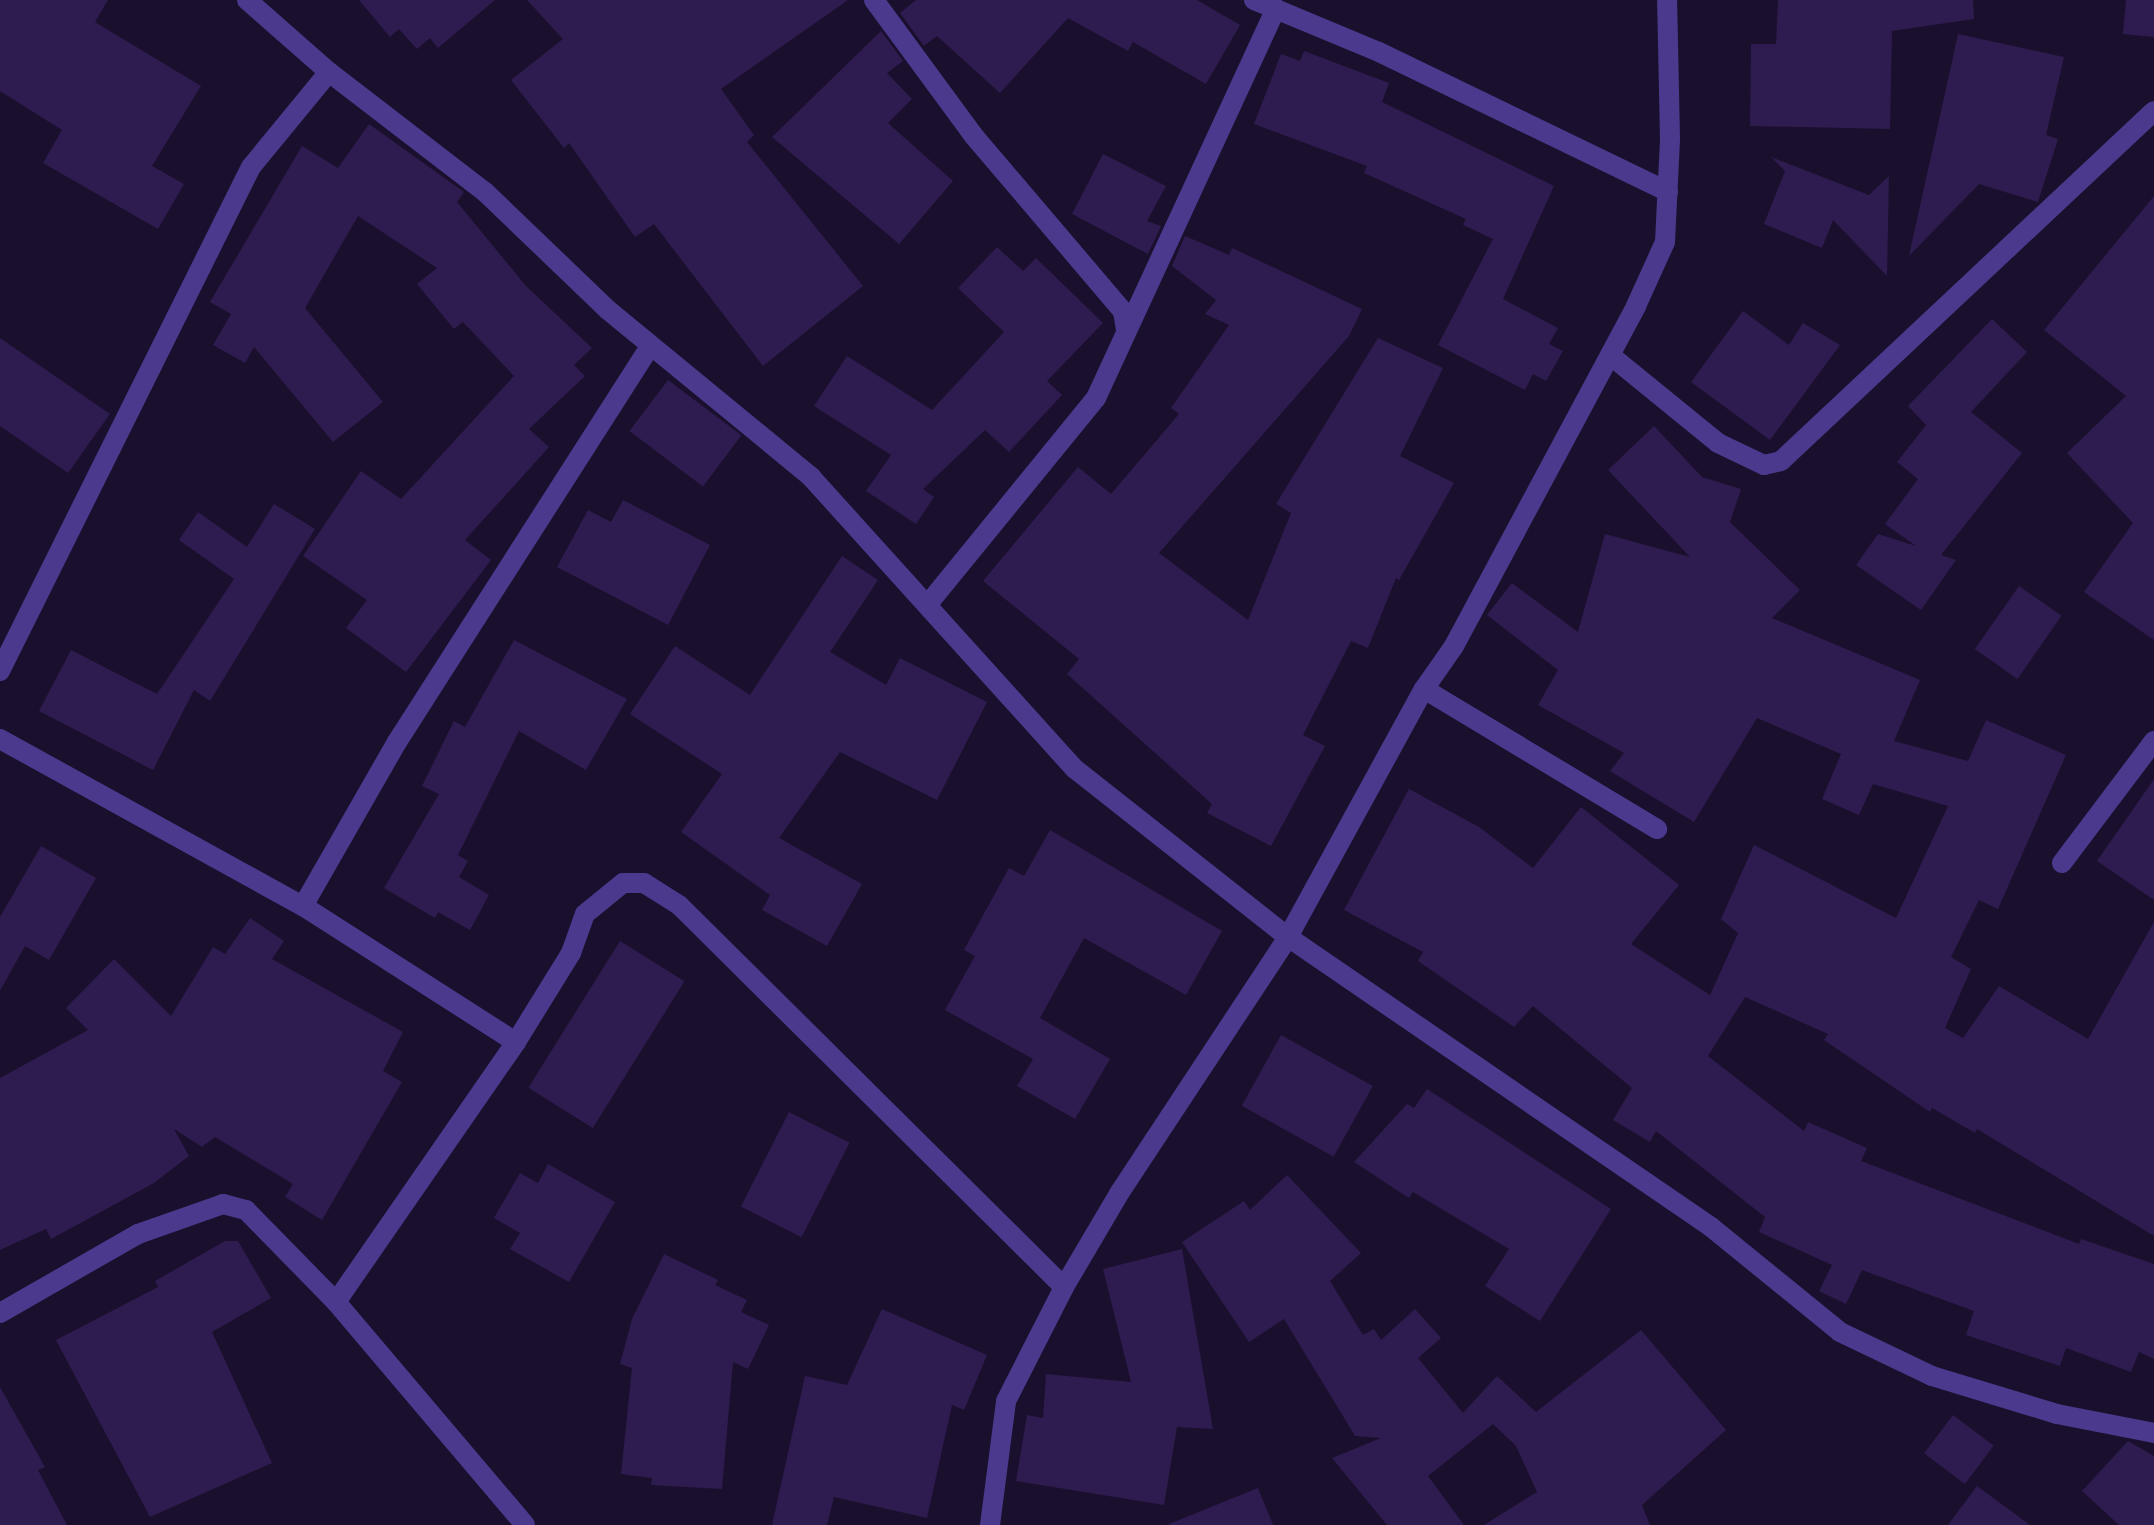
<!DOCTYPE html>
<html>
<head>
<meta charset="utf-8">
<style>
	body { margin:0 }
	#map { position:relative; width:2154px; height:1525px; overflow:hidden; background:#1a102d; font-family:"Work Sans",sans-serif }
	div>[style] { position:absolute }
	.building>* { inset:0; background:#2e1b4f; transform-origin:0 0 }
	.minor>* { height:20px; margin:-10px; padding:0 10px; transform-origin:10px; border-radius:10px; background:#4b398e }
	span { translate:-50% -50%; white-space:nowrap; text-align:center; line-height:1.15; -webkit-text-stroke:6px #1a102d; paint-order:stroke }
</style>
</head>
<body>
<div id="map">
	<div class="building">
		<div style="clip-path:polygon(0 0,108px 0,95px 22px,201px 86px,152px 166px,184px 184px,158px 229px,43px 163px,62px 130px,0 91px)"></div>
		<div style="clip-path:polygon(359px 0,495px 0,438px 48px,430px 38px,417px 49px,399px 29px,390px 37px)"></div>
		<div style="clip-path:polygon(527px 0,848px 0,721px 89px,754px 135px,747px 142px,863px 286px,763px 366px,654px 224px,635px 237px,569px 143px,564px 148px,511px 80px,563px 39px)"></div>
		<div style="clip-path:polygon(916px 0,1197px 0,1240px 25px,1206px 84px,1133px 42px,1128px 51px,1068px 18px,1000px 93px,937px 36px,924px 46px,900px 13px)"></div>
		<div style="clip-path:polygon(1778px 0,1973px 0,1974px 19px,1892px 31px,1890px 129px,1750px 126px,1751px 44px,1776px 44px)"></div>
		<div style="clip-path:polygon(2126px 0,2154px 0,2154px 37px,2123px 34px)"></div>
		<div style="clip-path:polygon(881px 31px,903px 61px,887px 73px,912px 99px,888px 123px,953px 181px,899px 244px,772px 137px)"></div>
		<div style="clip-path:polygon(1958px 34px,2064px 57px,2046px 135px,2058px 139px,2038px 202px,1979px 184px,1909px 256px)"></div>
		<div style="clip-path:polygon(1304px 51px,1389px 83px,1382px 102px,1554px 186px,1503px 299px,1558px 328px,1549px 344px,1563px 351px,1546px 381px,1533px 374px,1525px 390px,1438px 345px,1493px 239px,1463px 225px,1466px 219px,1364px 173px,1367px 166px,1254px 124px,1281px 54px,1300px 61px)"></div>
		<div style="clip-path:polygon(369px 124px,464px 192px,457px 202px,526px 286px,592px 348px,574px 365px,585px 376px,529px 429px,549px 447px,465px 540px,491px 560px,406px 672px,346px 628px,367px 600px,303px 556px,361px 471px,401px 499px,514px 376px,463px 322px,454px 329px,417px 284px,437px 268px,358px 216px,305px 308px,383px 402px,333px 442px,254px 347px,245px 363px,213px 345px,231px 314px,210px 302px,302px 146px,338px 168px)"></div>
		<div style="clip-path:polygon(1103px 154px,1166px 186px,1147px 221px,1161px 226px,1148px 254px,1072px 214px)"></div>
		<div style="clip-path:polygon(1771px 157px,1869px 195px,1889px 176px,1887px 276px,1833px 220px,1822px 248px,1764px 224px,1785px 171px)"></div>
		<div style="clip-path:polygon(2154px 196px,2154px 640px,2084px 592px,2133px 523px,2067px 453px,2126px 396px,2044px 330px)"></div>
		<div style="clip-path:polygon(1185px 236px,1229px 255px,1232px 248px,1362px 309px,1349px 336px,1159px 553px,1248px 620px,1291px 513px,1276px 504px,1378px 338px,1443px 368px,1400px 456px,1454px 483px,1399px 580px,1396px 578px,1368px 648px,1351px 641px,1303px 735px,1325px 746px,1271px 846px,1207px 813px,1212px 804px,1067px 674px,1079px 659px,983px 581px,1078px 467px,1111px 494px,1179px 414px,1171px 408px,1229px 325px,1205px 314px,1216px 300px,1172px 266px)"></div>
		<div style="clip-path:polygon(997px 247px,1023px 271px,1036px 258px,1103px 323px,1047px 381px,1062px 395px,1009px 452px,985px 430px,923px 489px,934px 497px,916px 524px,866px 491px,891px 455px,814px 406px,847px 356px,932px 410px,1004px 332px,958px 288px)"></div>
		<div style="clip-path:polygon(1743px 311px,1789px 345px,1803px 323px,1840px 345px,1770px 440px,1691px 382px)"></div>
		<div style="clip-path:polygon(1992px 319px,2027px 352px,1971px 412px,2022px 453px,1941px 555px,1956px 560px,1921px 610px,1856px 565px,1878px 534px,1916px 546px,1885px 524px,1918px 479px,1897px 462px,1926px 425px,1908px 406px)"></div>
		<div style="clip-path:polygon(0 338px,110px 414px,68px 473px,0 426px)"></div>
		<div style="left:668px;top:380px;width:92px;height:64px;rotate:37deg"></div>
		<div style="clip-path:polygon(1654px 426px,1702px 477px,1741px 489px,1730px 522px,1800px 590px,1772px 618px,1920px 680px,1894px 741px,1968px 761px,1986px 720px,2066px 755px,1998px 909px,1979px 900px,1951px 957px,1971px 969px,1945px 1028px,1963px 1038px,1999px 986px,2088px 1039px,2154px 922px,2154px 1236px,1977px 1129px,1975px 1133px,1932px 1108px,1930px 1112px,1824px 1040px,1828px 1034px,1745px 997px,1708px 1056px,1804px 1131px,1808px 1122px,1867px 1148px,1861px 1161px,2079px 1244px,2081px 1239px,2154px 1264px,2154px 1359px,2139px 1352px,2131px 1372px,2066px 1348px,2060px 1366px,1966px 1335px,1974px 1311px,1862px 1270px,1846px 1304px,1819px 1291px,1832px 1265px,1759px 1232px,1765px 1217px,1656px 1131px,1650px 1142px,1613px 1120px,1632px 1088px,1533px 1006px,1514px 1027px,1418px 961px,1423px 952px,1344px 910px,1409px 789px,1479px 827px,1533px 868px,1581px 807px,1679px 885px,1631px 944px,1710px 995px,1738px 933px,1721px 919px,1754px 845px,1896px 918px,1948px 806px,1873px 784px,1859px 815px,1822px 799px,1841px 754px,1757px 718px,1694px 822px,1610px 771px,1624px 753px,1538px 705px,1558px 670px,1487px 615px,1512px 583px,1578px 632px,1605px 534px,1690px 557px,1608px 470px)"></div>
		<div style="clip-path:polygon(623px 500px,710px 545px,668px 625px,557px 567px,588px 510px,611px 522px)"></div>
		<div style="clip-path:polygon(274px 504px,315px 529px,210px 701px,194px 690px,153px 770px,39px 711px,71px 650px,157px 694px,234px 579px,179px 540px,198px 512px,247px 547px)"></div>
		<div style="clip-path:polygon(842px 556px,878px 580px,830px 652px,886px 685px,900px 658px,987px 702px,937px 800px,840px 752px,779px 838px,862px 884px,827px 946px,762px 910px,770px 895px,681px 832px,722px 774px,630px 714px,675px 646px,750px 695px)"></div>
		<div style="left:2019px;top:586px;width:52px;height:77px;rotate:35deg"></div>
		<div style="clip-path:polygon(514px 640px,627px 699px,586px 770px,519px 731px,458px 855px,468px 861px,459px 877px,489px 895px,470px 930px,438px 912px,435px 918px,384px 888px,439px 794px,422px 786px,454px 721px,465px 727px)"></div>
		<div style="clip-path:polygon(2154px 779px,2154px 900px,2097px 861px)"></div>
		<div style="clip-path:polygon(1050px 830px,1222px 931px,1186px 995px,1084px 938px,1040px 1018px,1110px 1059px,1075px 1119px,1017px 1086px,1033px 1059px,945px 1010px,975px 956px,964px 950px,1009px 868px,1024px 876px)"></div>
		<div style="clip-path:polygon(41px 846px,96px 878px,49px 960px,25px 946px,0 991px,0 917px)"></div>
		<div style="clip-path:polygon(250px 918px,284px 941px,272px 959px,403px 1032px,383px 1071px,402px 1082px,322px 1220px,285px 1197px,293px 1184px,215px 1137px,202px 1147px,174px 1129px,189px 1156px,154px 1183px,51px 1239px,46px 1229px,0 1250px,0 1078px,88px 1030px,66px 1008px,114px 959px,171px 1016px,213px 947px,225px 954px)"></div>
		<div style="left:620px;top:941px;width:76px;height:173px;rotate:32deg"></div>
		<div style="left:1281px;top:1035px;width:105px;height:81px;rotate:29deg"></div>
		<div style="clip-path:polygon(1427px 1089px,1611px 1209px,1540px 1321px,1485px 1286px,1509px 1249px,1413px 1192px,1409px 1198px,1354px 1162px,1407px 1104px,1414px 1108px)"></div>
		<div style="left:789px;top:1112px;width:68px;height:106px;rotate:27deg"></div>
		<div style="clip-path:polygon(548px 1164px,615px 1202px,569px 1282px,510px 1249px,520px 1233px,494px 1218px,520px 1173px,538px 1183px)"></div>
		<div style="clip-path:polygon(1287px 1175px,1361px 1253px,1330px 1281px,1363px 1335px,1374px 1329px,1381px 1340px,1415px 1309px,1441px 1338px,1418px 1358px,1463px 1413px,1497px 1376px,1536px 1412px,1641px 1330px,1726px 1430px,1642px 1505px,1650px 1525px,1484px 1525px,1537px 1492px,1516px 1446px,1493px 1424px,1428px 1476px,1464px 1525px,1387px 1525px,1332px 1458px,1381px 1438px,1355px 1436px,1284px 1319px,1249px 1342px,1182px 1242px,1244px 1201px,1250px 1210px)"></div>
		<div style="clip-path:polygon(225px 1241px,238px 1241px,271px 1298px,212px 1332px,272px 1463px,150px 1517px,56px 1340px,158px 1287px,155px 1281px)"></div>
		<div style="clip-path:polygon(1182px 1249px,1213px 1429px,1177px 1427px,1164px 1505px,1016px 1481px,1027px 1415px,1043px 1418px,1046px 1374px,1131px 1382px,1103px 1269px)"></div>
		<div style="clip-path:polygon(664px 1254px,718px 1280px,715px 1285px,747px 1300px,741px 1312px,769px 1325px,748px 1369px,733px 1362px,722px 1489px,651px 1485px,652px 1478px,621px 1474px,632px 1368px,620px 1364px,632px 1319px)"></div>
		<div style="clip-path:polygon(882px 1309px,987px 1355px,964px 1410px,952px 1405px,927px 1518px,834px 1497px,827px 1525px,772px 1525px,805px 1376px,847px 1385px)"></div>
		<div style="clip-path:polygon(0 1387px,45px 1467px,38px 1470px,67px 1525px,0 1525px)"></div>
		<div style="left:1953px;top:1415px;width:51px;height:48px;rotate:37deg"></div>
		<div style="clip-path:polygon(2128px 1441px,2154px 1456px,2154px 1525px,2119px 1525px,2082px 1491px)"></div>
		<div style="clip-path:polygon(1977px 1486px,2030px 1525px,1948px 1525px)"></div>
		<div style="clip-path:polygon(1258px 1488px,1273px 1525px,1169px 1525px,1169px 1524px)"></div>
	</div>
	<div class="minor">
		<div style="left:247px;top:0;width:109px;rotate:41.3deg"></div>
		<div style="left:329px;top:72px;width:197px;rotate:37.6deg"></div>
		<div style="left:485px;top:192px;width:170px;rotate:43.8deg"></div>
		<div style="left:608px;top:310px;width:263px;rotate:39.4deg"></div>
		<div style="left:811px;top:477px;width:394px;rotate:47.9deg"></div>
		<div style="left:1075px;top:769px;width:271px;rotate:38.3deg"></div>
		<div style="left:1288px;top:937px;width:513px;rotate:34.43deg"></div>
		<div style="left:1711px;top:1227px;width:166px;rotate:39.1deg"></div>
		<div style="left:1840px;top:1332px;width:102px;rotate:25.6deg"></div>
		<div style="left:1932px;top:1376px;width:131px;rotate:16.9deg"></div>
		<div style="left:2057px;top:1414px;width:99px;rotate:11.1deg"></div>
		<div style="left:874px;top:0;width:167px;rotate:53.7deg"></div>
		<div style="left:973px;top:135px;width:231px;rotate:49.6deg"></div>
		<div style="left:1123px;top:311px;width:18px;rotate:81deg"></div>
		<div style="left:1254px;top:0;width:135px;rotate:22.6deg"></div>
		<div style="left:1379px;top:52px;width:321px;rotate:25.8deg"></div>
		<div style="left:1610px;top:355px;width:139px;rotate:39.2deg"></div>
		<div style="left:1718px;top:443px;width:51px;rotate:25.6deg"></div>
		<div style="left:1764px;top:465px;width:17px;rotate:-13deg"></div>
		<div style="left:1781px;top:461px;width:511px;rotate:-43.18deg"></div>
		<div style="left:928px;top:604px;width:266px;rotate:-50.8deg"></div>
		<div style="left:1096px;top:398px;width:429px;rotate:-65.2deg"></div>
		<div style="left:0;top:671px;width:563px;rotate:-63.53deg"></div>
		<div style="left:251px;top:167px;width:123px;rotate:-50.6deg"></div>
		<div style="left:1424px;top:689px;width:272px;rotate:31deg"></div>
		<div style="left:0;top:739px;width:346px;rotate:28.9deg"></div>
		<div style="left:303px;top:906px;width:253px;rotate:32.6deg"></div>
		<div style="left:2062px;top:863px;width:153px;rotate:-53deg"></div>
		<div style="left:303px;top:906px;width:189px;rotate:-60.2deg"></div>
		<div style="left:397px;top:742px;width:470px;rotate:-57.4deg"></div>
		<div style="left:336px;top:1302px;width:316px;rotate:-55.3deg"></div>
		<div style="left:516px;top:1042px;width:105px;rotate:-58.3deg"></div>
		<div style="left:571px;top:953px;width:41px;rotate:-70.3deg"></div>
		<div style="left:585px;top:914px;width:49px;rotate:-39.2deg"></div>
		<div style="left:623px;top:883px;width:21px"></div>
		<div style="left:644px;top:883px;width:41px;rotate:32.2deg"></div>
		<div style="left:679px;top:905px;width:542px;rotate:44.78deg"></div>
		<div style="left:0;top:1313px;width:159px;rotate:-29.8deg"></div>
		<div style="left:138px;top:1234px;width:90px;rotate:-19.4deg"></div>
		<div style="left:223px;top:1204px;width:24px;rotate:15deg"></div>
		<div style="left:246px;top:1210px;width:129px;rotate:45.6deg"></div>
		<div style="left:336px;top:1302px;width:292px;rotate:49.7deg"></div>
		<div style="left:990px;top:1525px;width:125px;rotate:-82.6deg"></div>
		<div style="left:1006px;top:1401px;width:128px;rotate:-63deg"></div>
		<div style="left:1064px;top:1287px;width:110px;rotate:-59.5deg"></div>
		<div style="left:1120px;top:1192px;width:305px;rotate:-56.6deg"></div>
		<div style="left:1288px;top:937px;width:283px;rotate:-61.3deg"></div>
		<div style="left:1424px;top:689px;width:52px;rotate:-55.1deg"></div>
		<div style="left:1454px;top:646px;width:386px;rotate:-61.8deg"></div>
		<div style="left:1636px;top:306px;width:70px;rotate:-65.6deg"></div>
		<div style="left:1665px;top:242px;width:103px;rotate:-87.2deg"></div>
		<div style="left:1670px;top:139px;width:139px;rotate:-91.2deg"></div>
	</div>
</div>
</body>
</html>
